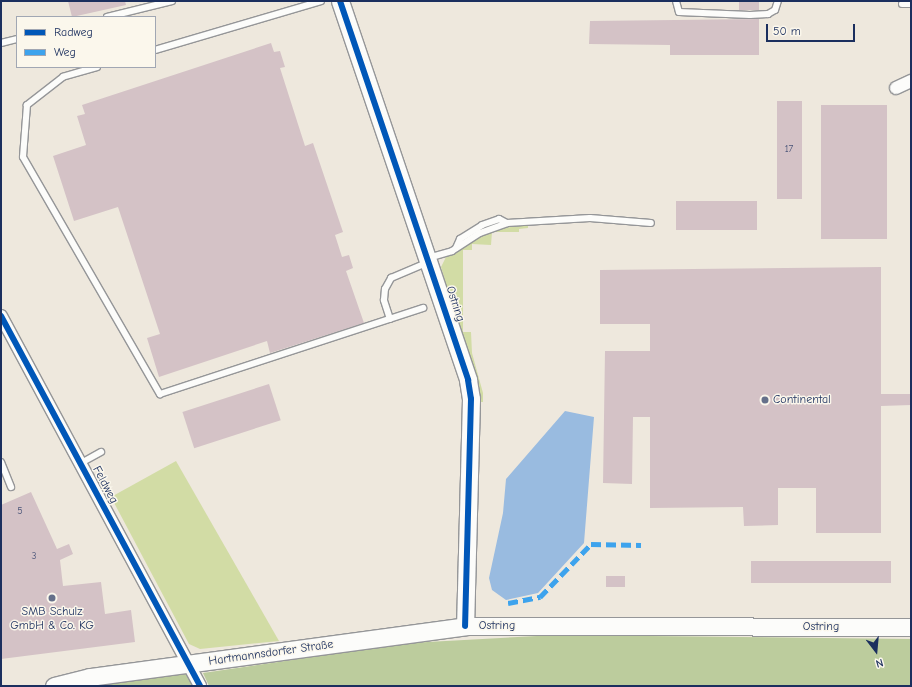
<!DOCTYPE html>
<html>
<head>
<meta charset="utf-8">
<style>
	body { margin:0 }
	#map { position:relative; width:912px; height:687px; overflow:hidden; background:#eee8dd; font-family:"Comic Neue",sans-serif }
	div>[style] { position:absolute }
	.green>* { inset:0; background:#d2dca5 }
	.forest>* { inset:0; background:#bccc9d }
	.water>* { inset:0; background:#99bbe0 }
	.building>* { inset:0; background:#d4c2c6; transform-origin:0 0 }
	.roads { filter:drop-shadow(1px 0 #959698) drop-shadow(-1px 0 #959698) drop-shadow(0 1px #959698) drop-shadow(0 -1px #959698) }
	.lane>* { height:6px; margin:-3px; padding:0 3px; transform-origin:3px; border-radius:3px; background:#fcfcfa }
	.street>* { height:12px; margin:-6px; padding:0 6px; transform-origin:6px; border-radius:6px; background:#fcfcfa }
	.secondary>* { height:17px; margin:-8.5px; padding:0 8.5px; transform-origin:8.5px; border-radius:8.5px; background:#fcfcfa }
	.quiet>* { height:5px; margin-top:-2.5px; transform-origin:0; background:repeating-linear-gradient(90deg,#3da3ed 0 10px,transparent 0 15px) }
	.cycleway>* { height:6px; margin:-3px; padding:0 3px; transform-origin:3px; border-radius:3px; background:#0057b8 }
	.dots>* { width:11px; height:11px; translate:-50% -50%; box-sizing:border-box; border:2px solid #fbf7ec; border-radius:50% }
	span { translate:-50% -50%; white-space:nowrap; text-align:center; line-height:1.15; -webkit-text-stroke:3px #fbf7ec; paint-order:stroke }
	.number-label { font-size:10px; color:#495478 }
	.number-label span { -webkit-text-stroke-width:0 }
	.street-label { font-size:12px; color:#1b2f5e }
	.poi-label { font-size:12px; color:#1b2f5e }
	.left { translate:0 -50%; text-align:left }
	.frame { position:absolute; inset:0; border:2px solid #1b2f5e; pointer-events:none }
	.legend { position:absolute; left:16px; top:16px; width:140px; height:52px; box-sizing:border-box; background:#fbf7ec; border:1px solid #a1a7b3; margin:0; padding:5px 7px; list-style:none; font-size:12px; color:#1b2f5e }
	.legend li { display:flex; align-items:center; gap:8px; height:20px }
	.legend b { width:20px; border:1px solid #a1a7b3 }
	.north { position:absolute; left:856px; top:631px; width:40px; height:40px; -webkit-text-stroke:3px #fbf7ec; paint-order:stroke; rotate:164deg; font-size:11px; font-weight:700; line-height:16px; text-align:center; color:#1b2f5e }
	.north::after { content:''; display:block; margin:auto; width:14px; height:18px; background:#1b2f5e; clip-path:polygon(50% 0,100% 100%,50% 72%,0 100%) }
	.scale { position:absolute; left:766px; top:24px; width:89px; height:18px; box-sizing:border-box; border:2px solid #1b2f5e; border-top:0; padding-left:5px; font-size:12px; line-height:14px; white-space:nowrap; color:#1b2f5e; -webkit-text-stroke:3px #fbf7ec; paint-order:stroke }
</style>
</head>
<body>
<div id="map">
	<div class="green">
		<div style="clip-path:polygon(528px 223px,528px 228px,519px 229px,519px 232px,492px 232px,491px 245px,472px 244px,472px 250px,463px 250px,463px 332px,471px 332px,472px 353px,483px 393px,483px 402px,479px 402px,441px 267px,446px 257px,484px 233px)"></div>
		<div style="clip-path:polygon(176px 461px,279px 641px,200px 649px,189px 644px,111px 497px)"></div>
	</div>
	<div class="forest">
		<div style="clip-path:polygon(556px 635px,911px 639px,911px 686px,209px 686px,203px 673px,409px 643px)"></div>
		<div style="clip-path:polygon(187px 674px,192px 686px,79px 686px,80px 685px)"></div>
	</div>
	<div class="water">
		<div style="clip-path:polygon(565px 411px,594px 417px,584px 543px,538px 593px,506px 600px,492px 590px,489px 578px,503px 513px,506px 479px)"></div>
	</div>
	<div class="building">
		<div style="clip-path:polygon(68px 1px,125px 1px,126px 5px,72px 17px)"></div>
		<div style="left:739px;top:1px;width:20px;height:9px"></div>
		<div style="clip-path:polygon(759px 19px,759px 55px,670px 55px,670px 45px,589px 44px,590px 21px)"></div>
		<div style="clip-path:polygon(271px 43px,274px 52px,280px 51px,285px 67px,280px 68px,305px 146px,313px 143px,343px 232px,335px 235px,342px 257px,349px 255px,353px 268px,346px 271px,364px 323px,270px 353px,267px 341px,159px 377px,147px 338px,160px 334px,118px 207px,74px 221px,53px 156px,86px 145px,77px 116px,85px 114px,82px 105px)"></div>
		<div style="left:777px;top:101px;width:25px;height:98px"></div>
		<div style="left:821px;top:105px;width:66px;height:134px"></div>
		<div style="left:757px;top:201px;width:29px;height:81px;rotate:90deg"></div>
		<div style="clip-path:polygon(881px 267px,881px 394px,911px 394px,911px 405px,881px 406px,881px 533px,816px 533px,816px 488px,778px 488px,778px 525px,744px 526px,743px 507px,650px 508px,650px 417px,633px 417px,632px 484px,603px 483px,605px 351px,650px 351px,650px 324px,600px 324px,600px 270px)"></div>
		<div style="left:269px;top:384px;width:38px;height:91px;rotate:72deg"></div>
		<div style="clip-path:polygon(31px 492px,57px 549px,69px 544px,73px 554px,60px 560px,63px 586px,101px 582px,105px 614px,131px 610px,135px 642px,1px 659px,1px 505px)"></div>
		<div style="left:751px;top:561px;width:140px;height:22px"></div>
		<div style="left:606px;top:576px;width:19px;height:11px"></div>
	</div>
	<div class="roads">
		<div class="lane">
			<div style="left:676px;top:1px;width:11px;rotate:75deg"></div>
			<div style="left:679px;top:12px;width:71px;rotate:2.4deg"></div>
			<div style="left:750px;top:15px;width:18px;rotate:-3deg"></div>
			<div style="left:768px;top:14px;width:8px;rotate:-30deg"></div>
			<div style="left:775px;top:10px;width:9px;rotate:-72deg"></div>
			<div style="left:902px;top:4px;width:9px"></div>
			<div style="left:107px;top:17px;width:67px;rotate:-13.8deg"></div>
			<div style="left:1px;top:43px;width:16px;rotate:-14deg"></div>
			<div style="left:155px;top:50px;width:173px;rotate:-16.4deg"></div>
			<div style="left:97px;top:67px;width:35px;rotate:164deg"></div>
			<div style="left:63px;top:77px;width:46px;rotate:142.1deg"></div>
			<div style="left:27px;top:105px;width:52px;rotate:94.4deg"></div>
			<div style="left:23px;top:157px;width:274px;rotate:60deg"></div>
			<div style="left:160px;top:394px;width:277px;rotate:-18.1deg"></div>
			<div style="left:456px;top:248px;width:10px;rotate:-66deg"></div>
			<div style="left:460px;top:239px;width:26px;rotate:-32deg"></div>
			<div style="left:482px;top:225px;width:18px;rotate:-19deg"></div>
			<div style="left:499px;top:219px;width:9px;rotate:27deg"></div>
			<div style="left:428px;top:258px;width:25px;rotate:-16deg"></div>
			<div style="left:452px;top:251px;width:33px;rotate:-33deg"></div>
			<div style="left:480px;top:233px;width:29px;rotate:-20deg"></div>
			<div style="left:507px;top:223px;width:83px;rotate:-3.4deg"></div>
			<div style="left:590px;top:218px;width:61px;rotate:4.7deg"></div>
			<div style="left:390px;top:319px;width:20px;rotate:-108deg"></div>
			<div style="left:384px;top:300px;width:11px;rotate:-85deg"></div>
			<div style="left:385px;top:289px;width:13px;rotate:-61deg"></div>
			<div style="left:391px;top:278px;width:39px;rotate:-23deg"></div>
			<div style="left:1px;top:462px;width:27px;rotate:68deg"></div>
			<div style="left:81px;top:463px;width:23px;rotate:-29deg"></div>
		</div>
		<div class="street">
			<div style="left:896px;top:88px;width:17px;rotate:-25deg"></div>
			<div style="left:1px;top:316px;width:420px;rotate:61.7deg"></div>
		</div>
		<div class="secondary">
			<div style="left:340px;top:1px;width:400px;rotate:71.3deg"></div>
			<div style="left:468px;top:380px;width:19px;rotate:81deg"></div>
			<div style="left:471px;top:399px;width:227px;rotate:91.5deg"></div>
			<div style="left:54px;top:686px;width:37px;rotate:-14deg"></div>
			<div style="left:90px;top:677px;width:378px;rotate:-7.7deg"></div>
			<div style="left:465px;top:626px;width:446px;rotate:0.1deg"></div>
		</div>
	</div>
	<div class="quiet">
		<div style="left:508px;top:603px;width:33px;rotate:-11deg"></div>
		<div style="left:540px;top:597px;width:74px;rotate:-46.1deg"></div>
		<div style="left:591px;top:544px;width:50px;rotate:1.1deg"></div>
	</div>
	<div class="cycleway">
		<div style="left:340px;top:1px;width:400px;rotate:71.3deg"></div>
		<div style="left:468px;top:380px;width:19px;rotate:81deg"></div>
		<div style="left:471px;top:399px;width:227px;rotate:91.5deg"></div>
		<div style="left:1px;top:316px;width:420px;rotate:61.7deg"></div>
	</div>
	<div class="dots">
		<div style="left:765px;top:400px;background:#65708a"></div>
		<div style="left:52px;top:598px;background:#65708a"></div>
	</div>
	<div class="number-label">
		<span style="left:789px;top:150px">17</span>
		<span style="left:20px;top:512px">5</span>
		<span style="left:34px;top:557px">3</span>
	</div>
	<div class="street-label">
		<span style="left:455px;top:304px;rotate:72deg">Ostring</span>
		<span style="left:105px;top:485px;rotate:62deg">Feldweg</span>
		<span style="left:497px;top:626px">Ostring</span>
		<span style="left:821px;top:627px">Ostring</span>
		<span style="left:271px;top:653px;rotate:-8deg">Hartmannsdorfer Straße</span>
	</div>
	<div class="poi-label">
		<span class="left" style="left:773px;top:400px">Continental</span>
		<span style="left:52px;top:619px">SMB Schulz<br>GmbH &amp; Co. KG</span>
	</div>
	<div class="frame"></div>
	<ul class="legend">
	<li><b style="height:5px;background:#0057b8"></b>Radweg</li>
	<li><b style="height:5px;background:#3da3ed"></b>Weg</li>
	</ul>
	<div class="north">N</div>
	<div class="scale">50 m</div>
</div>
</body>
</html>
